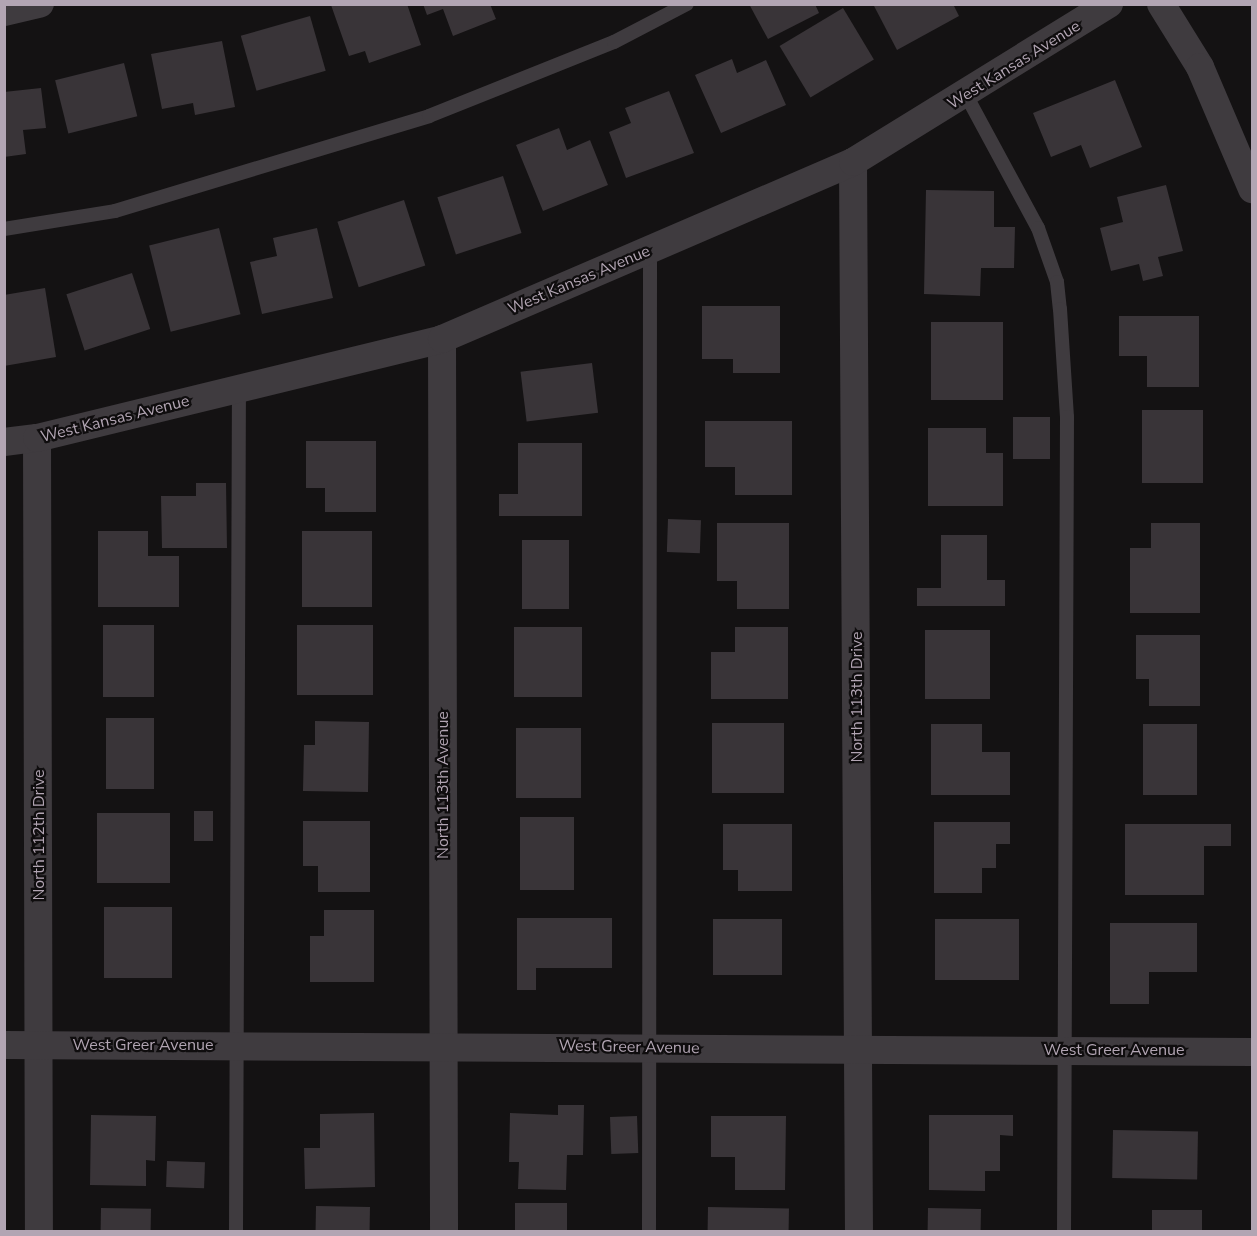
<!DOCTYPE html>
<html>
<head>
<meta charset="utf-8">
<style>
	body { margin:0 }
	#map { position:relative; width:1257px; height:1236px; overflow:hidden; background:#141213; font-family:"Nunito Sans",sans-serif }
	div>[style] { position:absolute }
	.building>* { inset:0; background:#393438; transform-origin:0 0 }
	.service>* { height:14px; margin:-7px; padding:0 7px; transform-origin:7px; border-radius:7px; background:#3f3b3f }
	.minor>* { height:28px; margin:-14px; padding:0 14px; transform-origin:14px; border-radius:14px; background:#3f3b3f }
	span { translate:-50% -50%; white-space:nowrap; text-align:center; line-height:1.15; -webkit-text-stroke:4.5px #0f0d0e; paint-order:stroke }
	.street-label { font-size:16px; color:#b2a5b3 }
	.frame { position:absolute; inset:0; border:6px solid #b2a5b3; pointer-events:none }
</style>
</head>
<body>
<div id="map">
	<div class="building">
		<div style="clip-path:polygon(407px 4px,421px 45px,369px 63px,365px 51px,349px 56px,331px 5px)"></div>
		<div style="clip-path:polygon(423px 4px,490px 4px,496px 19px,453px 36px,443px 9px,427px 15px)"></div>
		<div style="clip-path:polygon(749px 4px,815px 4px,819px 13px,768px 39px)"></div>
		<div style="clip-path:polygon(873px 4px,953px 4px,959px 16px,897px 50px)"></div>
		<div style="left:843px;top:8px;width:60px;height:74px;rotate:59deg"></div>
		<div style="left:310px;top:16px;width:57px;height:72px;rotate:74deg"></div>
		<div style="clip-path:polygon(222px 41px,235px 107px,195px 115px,193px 103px,162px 109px,151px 54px)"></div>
		<div style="clip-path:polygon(732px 59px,737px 73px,766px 60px,786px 105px,721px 133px,695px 75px)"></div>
		<div style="left:124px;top:63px;width:55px;height:71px;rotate:76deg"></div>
		<div style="clip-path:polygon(1115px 80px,1142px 147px,1090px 168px,1081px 145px,1051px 157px,1033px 113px)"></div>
		<div style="clip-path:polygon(41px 88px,46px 128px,23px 130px,26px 154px,4px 157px,4px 92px)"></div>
		<div style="clip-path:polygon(669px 91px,694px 153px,626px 178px,609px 132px,631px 123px,625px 108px)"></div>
		<div style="clip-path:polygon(559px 128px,567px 150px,590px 140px,608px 185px,543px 211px,516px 145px)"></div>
		<div style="left:503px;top:176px;width:60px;height:69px;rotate:72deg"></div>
		<div style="clip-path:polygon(1166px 185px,1183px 251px,1158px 257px,1163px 276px,1143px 281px,1139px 264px,1111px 271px,1100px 228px,1123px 222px,1117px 197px)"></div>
		<div style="clip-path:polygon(926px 190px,994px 191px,994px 227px,1015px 227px,1014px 268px,981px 268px,980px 296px,924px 294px)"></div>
		<div style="left:404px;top:200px;width:69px;height:70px;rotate:72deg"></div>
		<div style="left:219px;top:228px;width:89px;height:72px;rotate:76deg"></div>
		<div style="clip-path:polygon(317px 228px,333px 298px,262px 314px,250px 262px,277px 256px,273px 238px)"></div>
		<div style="left:132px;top:273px;width:59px;height:69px;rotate:72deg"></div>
		<div style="clip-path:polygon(45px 288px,56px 357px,4px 366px,4px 295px)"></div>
		<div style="clip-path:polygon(702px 306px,780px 306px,780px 373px,733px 373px,733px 359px,702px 359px)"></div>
		<div style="clip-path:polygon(1119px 316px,1199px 316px,1199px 387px,1147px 387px,1147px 356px,1119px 356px)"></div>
		<div style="left:931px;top:322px;width:72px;height:78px"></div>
		<div style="left:592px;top:363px;width:50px;height:72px;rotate:83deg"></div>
		<div style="left:1142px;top:410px;width:61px;height:73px"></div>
		<div style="left:1013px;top:417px;width:37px;height:42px"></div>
		<div style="clip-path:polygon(705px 421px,792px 421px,792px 495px,735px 495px,735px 467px,705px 467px)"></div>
		<div style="clip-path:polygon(928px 428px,986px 428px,986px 453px,1003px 453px,1003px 506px,928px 506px)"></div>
		<div style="clip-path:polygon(306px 441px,376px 441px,376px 512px,325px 512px,325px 488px,306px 488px)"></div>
		<div style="clip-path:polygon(518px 443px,582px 443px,582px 516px,499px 516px,499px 494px,518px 494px)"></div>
		<div style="clip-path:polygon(196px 483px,226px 483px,227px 548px,162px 548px,161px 496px,196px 496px)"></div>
		<div style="left:668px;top:519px;width:33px;height:33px;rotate:2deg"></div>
		<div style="clip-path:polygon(717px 523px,789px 523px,789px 609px,737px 609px,737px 581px,717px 581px)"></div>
		<div style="clip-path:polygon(1151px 523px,1200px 523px,1200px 613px,1130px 613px,1130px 548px,1151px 548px)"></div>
		<div style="clip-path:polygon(98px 531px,148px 531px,148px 556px,179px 556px,179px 607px,98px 607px)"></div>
		<div style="left:302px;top:531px;width:70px;height:76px"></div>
		<div style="clip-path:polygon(941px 535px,987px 535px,987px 580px,1005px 580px,1005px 606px,917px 606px,917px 588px,941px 588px)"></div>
		<div style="left:522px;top:540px;width:47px;height:69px"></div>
		<div style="left:103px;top:625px;width:51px;height:72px"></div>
		<div style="left:297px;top:625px;width:76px;height:70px"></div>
		<div style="left:514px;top:627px;width:68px;height:70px"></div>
		<div style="clip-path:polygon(735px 627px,788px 627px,788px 699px,711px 699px,711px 652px,735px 652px)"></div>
		<div style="left:925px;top:630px;width:65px;height:69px"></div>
		<div style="clip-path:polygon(1136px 635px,1200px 635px,1200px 706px,1149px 706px,1149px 679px,1136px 679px)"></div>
		<div style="left:106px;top:718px;width:48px;height:71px"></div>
		<div style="clip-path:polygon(315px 721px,369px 722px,368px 792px,303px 791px,304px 745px,315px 745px)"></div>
		<div style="left:784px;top:723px;width:70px;height:72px;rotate:90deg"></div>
		<div style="clip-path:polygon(931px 724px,982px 724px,982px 752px,1010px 752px,1010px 795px,931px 795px)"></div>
		<div style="left:1143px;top:724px;width:54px;height:71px"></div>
		<div style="left:516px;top:728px;width:65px;height:70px"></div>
		<div style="left:194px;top:811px;width:19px;height:30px"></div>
		<div style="left:97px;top:813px;width:73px;height:70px"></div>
		<div style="left:520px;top:817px;width:54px;height:73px"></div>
		<div style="clip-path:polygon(303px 821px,370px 821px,370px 892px,318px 892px,318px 866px,303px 866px)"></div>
		<div style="clip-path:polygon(934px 822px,1010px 822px,1010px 844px,996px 844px,996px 868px,982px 868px,982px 893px,934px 893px)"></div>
		<div style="clip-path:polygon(723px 824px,792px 824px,792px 891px,738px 891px,738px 870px,723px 870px)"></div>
		<div style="clip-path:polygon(1125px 824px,1231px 824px,1231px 846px,1204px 846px,1204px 895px,1125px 895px)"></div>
		<div style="left:104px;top:907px;width:68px;height:71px"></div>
		<div style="clip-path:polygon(324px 910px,374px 910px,374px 982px,310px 982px,310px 936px,324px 936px)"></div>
		<div style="clip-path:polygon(517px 918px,612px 918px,612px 968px,536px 968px,536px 990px,517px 990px)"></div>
		<div style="left:713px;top:919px;width:69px;height:56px"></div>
		<div style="left:935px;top:919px;width:84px;height:61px"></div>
		<div style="clip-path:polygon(1110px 923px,1197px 923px,1197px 972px,1149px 972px,1149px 1004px,1110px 1004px)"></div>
		<div style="clip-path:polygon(558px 1105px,584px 1105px,583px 1155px,567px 1155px,566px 1190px,518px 1189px,519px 1162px,509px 1162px,510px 1113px,558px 1115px)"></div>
		<div style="clip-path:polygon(374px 1113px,375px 1187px,305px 1189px,304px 1148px,320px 1148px,320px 1114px)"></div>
		<div style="clip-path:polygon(91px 1115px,156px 1116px,155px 1161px,146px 1160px,146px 1186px,90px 1185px)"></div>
		<div style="clip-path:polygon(929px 1115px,1013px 1115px,1013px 1136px,1000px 1135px,1000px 1171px,985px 1171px,985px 1191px,929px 1190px)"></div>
		<div style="left:637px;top:1116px;width:37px;height:27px;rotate:88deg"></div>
		<div style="clip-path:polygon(711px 1116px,786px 1116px,785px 1190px,735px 1190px,735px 1157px,711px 1157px)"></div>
		<div style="left:1113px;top:1130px;width:85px;height:48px;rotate:1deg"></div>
		<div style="left:167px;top:1161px;width:38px;height:26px;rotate:2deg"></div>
		<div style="left:515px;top:1203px;width:52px;height:29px"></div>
		<div style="left:316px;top:1206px;width:54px;height:26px;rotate:1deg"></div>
		<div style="left:708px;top:1207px;width:81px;height:25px;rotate:1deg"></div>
		<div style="left:101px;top:1208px;width:50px;height:24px;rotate:1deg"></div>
		<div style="left:928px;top:1208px;width:53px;height:24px;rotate:1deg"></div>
		<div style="left:1152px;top:1210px;width:50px;height:22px"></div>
	</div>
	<div class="service">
		<div style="left:966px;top:95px;width:151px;rotate:61.6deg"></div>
		<div style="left:1038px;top:228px;width:57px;rotate:70.6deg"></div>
		<div style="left:1057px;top:282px;width:27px;rotate:84deg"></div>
		<div style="left:1060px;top:309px;width:108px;rotate:86.3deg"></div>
		<div style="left:1067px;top:417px;width:815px;rotate:90.21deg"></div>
		<div style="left:4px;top:229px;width:112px;rotate:-9.2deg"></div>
		<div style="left:115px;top:211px;width:328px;rotate:-16.8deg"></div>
		<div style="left:429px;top:116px;width:199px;rotate:-21.8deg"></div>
		<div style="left:614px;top:42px;width:82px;rotate:-27.5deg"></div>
		<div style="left:236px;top:1232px;width:843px;rotate:-89.8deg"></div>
		<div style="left:649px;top:1232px;width:983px;rotate:-89.94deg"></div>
	</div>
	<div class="minor">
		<div style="left:1161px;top:4px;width:74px;rotate:58.2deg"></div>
		<div style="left:1200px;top:67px;width:133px;rotate:66.9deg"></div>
		<div style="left:4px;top:12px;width:37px;rotate:-13deg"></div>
		<div style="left:853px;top:162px;width:1070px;rotate:89.68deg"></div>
		<div style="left:442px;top:339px;width:893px;rotate:89.87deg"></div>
		<div style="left:37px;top:438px;width:794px;rotate:89.86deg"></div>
		<div style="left:4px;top:442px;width:33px;rotate:-7deg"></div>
		<div style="left:37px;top:438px;width:417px;rotate:-13.7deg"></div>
		<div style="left:442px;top:339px;width:447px;rotate:-23.3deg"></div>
		<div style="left:853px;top:162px;width:301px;rotate:-31.7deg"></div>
		<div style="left:4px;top:1045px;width:1248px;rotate:0.32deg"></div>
	</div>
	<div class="street-label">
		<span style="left:1014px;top:65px;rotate:-32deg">West Kansas Avenue</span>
		<span style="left:579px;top:280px;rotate:-23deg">West Kansas Avenue</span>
		<span style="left:115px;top:419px;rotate:-14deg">West Kansas Avenue</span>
		<span style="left:857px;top:697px;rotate:-90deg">North 113th Drive</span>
		<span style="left:443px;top:785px;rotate:-90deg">North 113th Avenue</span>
		<span style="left:39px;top:835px;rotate:-90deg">North 112th Drive</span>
		<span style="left:143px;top:1045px">West Greer Avenue</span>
		<span style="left:629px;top:1047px;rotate:1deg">West Greer Avenue</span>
		<span style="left:1114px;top:1050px">West Greer Avenue</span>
	</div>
	<div class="frame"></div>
</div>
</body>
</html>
